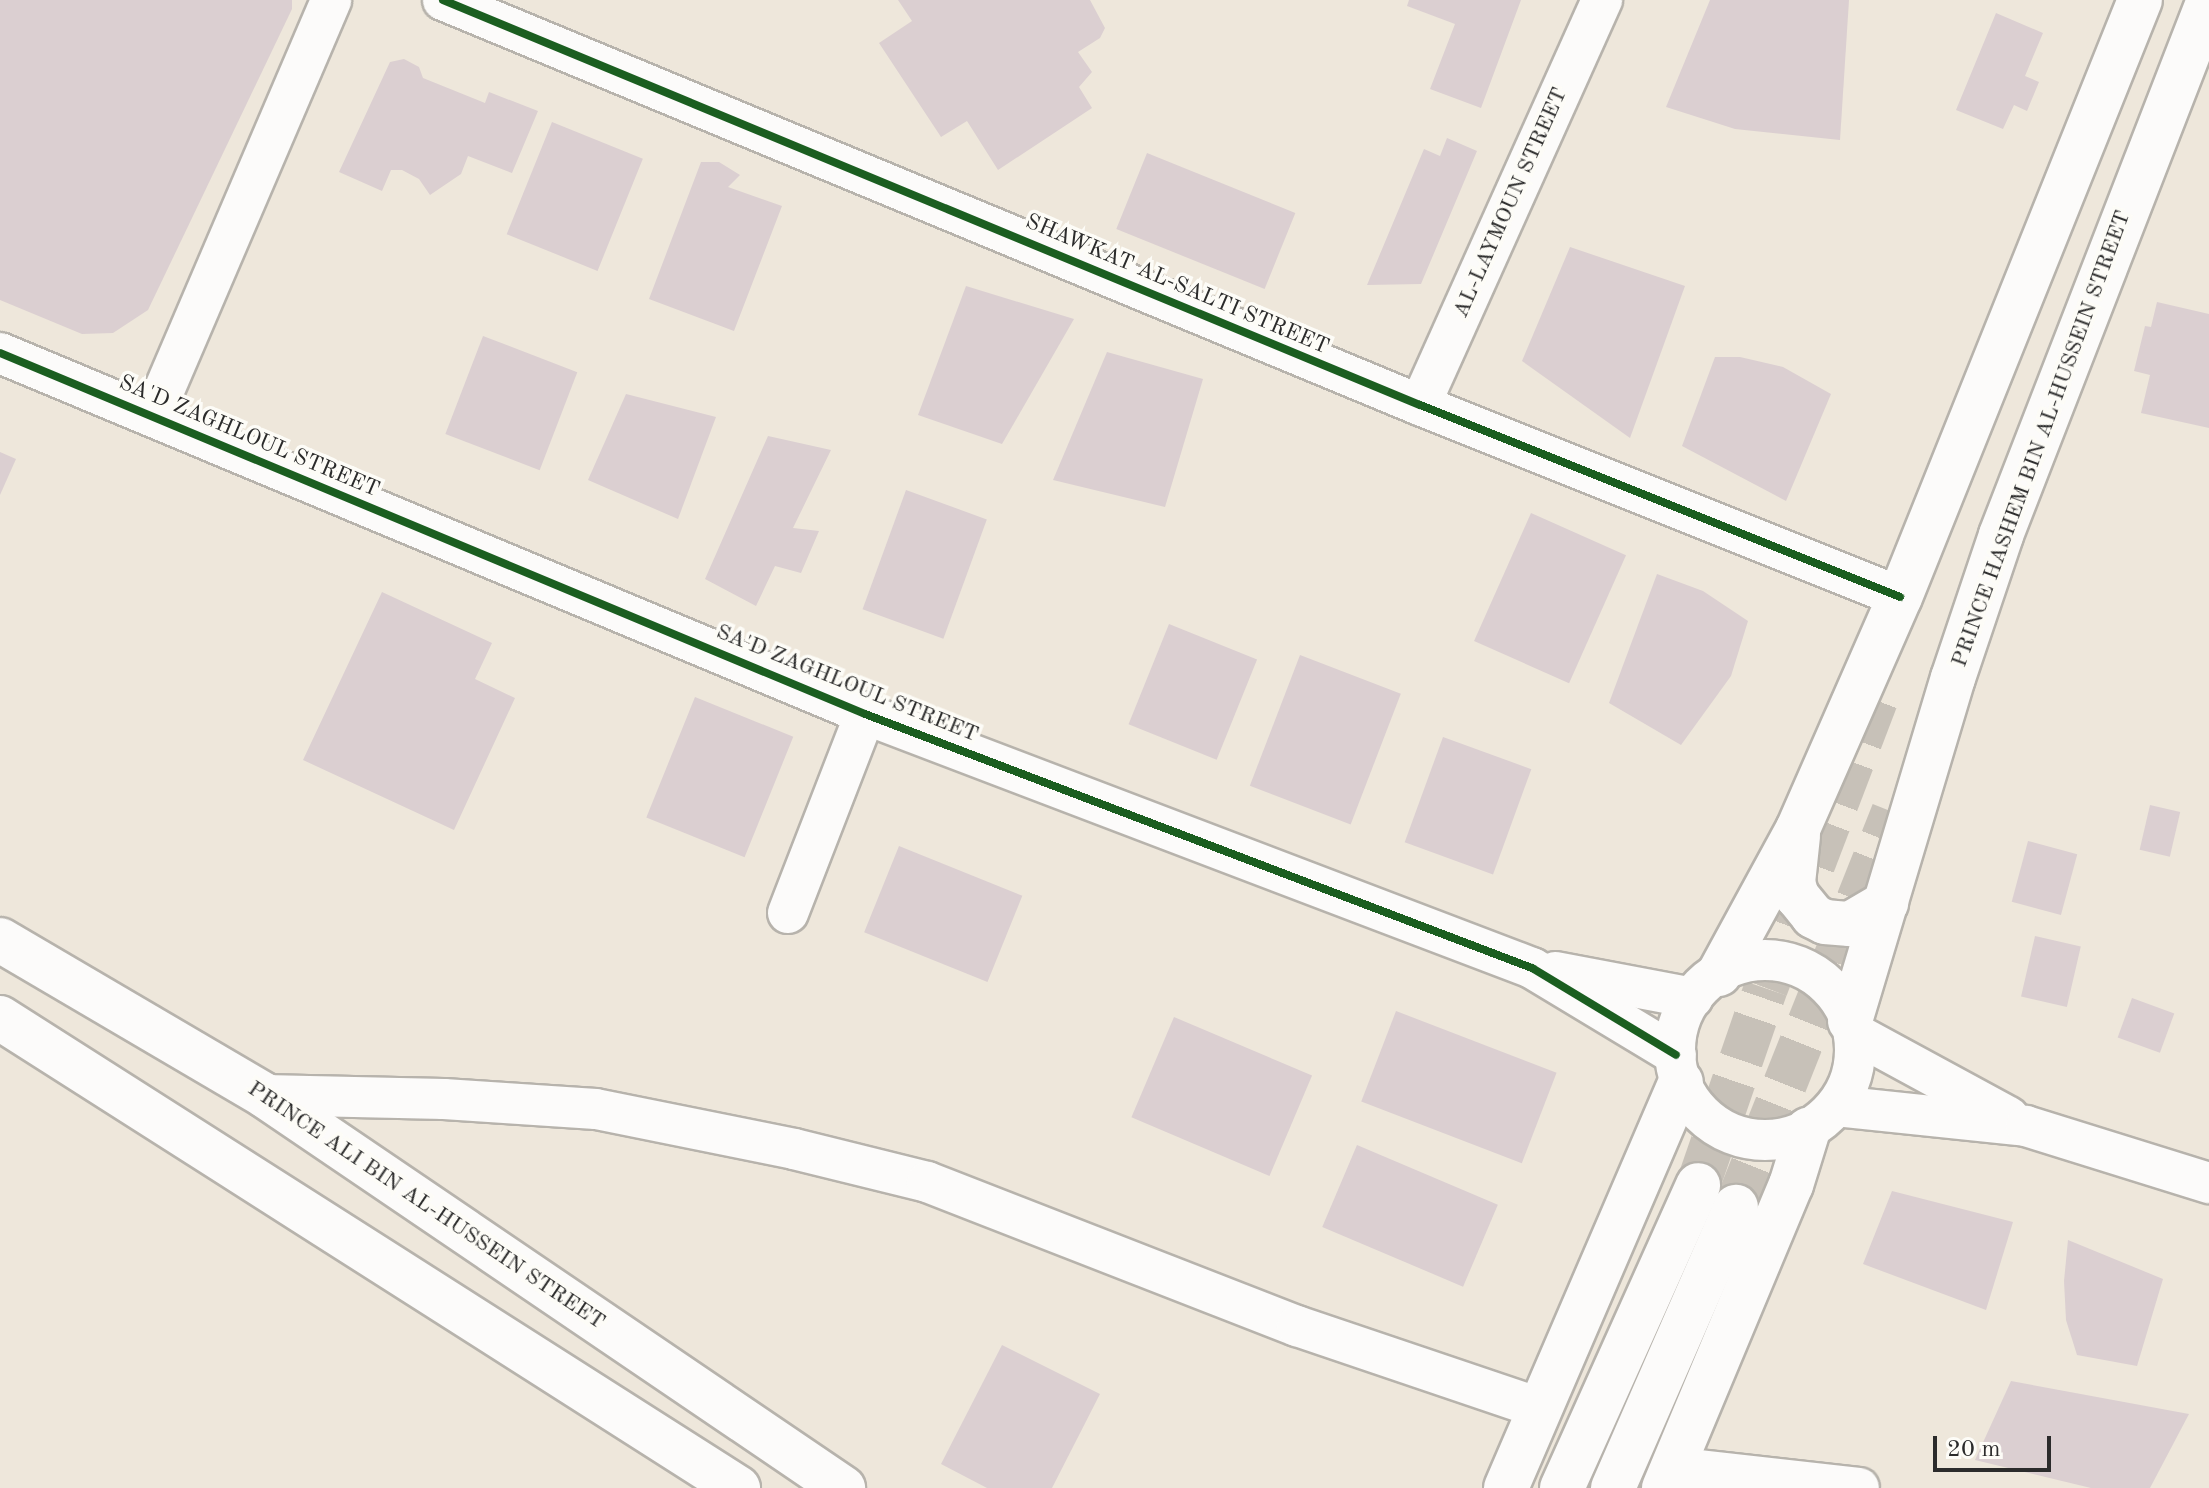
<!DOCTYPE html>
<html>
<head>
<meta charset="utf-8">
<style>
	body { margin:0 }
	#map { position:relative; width:2209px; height:1488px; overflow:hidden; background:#eee7db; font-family:"Old Standard TT",serif }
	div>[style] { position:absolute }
	.building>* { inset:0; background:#dbcfd1; transform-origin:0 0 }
	.highway-tunnel>* { height:44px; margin-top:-22px; transform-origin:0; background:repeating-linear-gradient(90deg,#c7c1b8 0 44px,transparent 0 66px) }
	.roads { filter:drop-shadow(2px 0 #b7b3ac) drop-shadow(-2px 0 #b7b3ac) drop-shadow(0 2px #b7b3ac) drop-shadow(0 -2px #b7b3ac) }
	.minor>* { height:40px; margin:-20px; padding:0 20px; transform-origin:20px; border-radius:20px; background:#fcfbfa }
	.minor>.ring { margin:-20px; padding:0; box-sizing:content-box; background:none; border:40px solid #fcfbfa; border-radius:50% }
	.major>* { height:44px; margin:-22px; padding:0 22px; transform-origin:22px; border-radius:22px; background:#fcfbfa }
	.highway>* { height:44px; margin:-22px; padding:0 22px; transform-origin:22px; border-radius:22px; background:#fcfbfa }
	.cycleway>* { height:8px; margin:-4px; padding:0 4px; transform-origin:4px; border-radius:4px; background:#1b5e20 }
	span { translate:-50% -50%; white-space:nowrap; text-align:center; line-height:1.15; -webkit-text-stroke:7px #fdfcf7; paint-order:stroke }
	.street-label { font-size:22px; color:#2b2b2b }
	.scale { position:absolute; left:1933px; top:1436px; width:118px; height:36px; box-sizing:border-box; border:4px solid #2b2b2b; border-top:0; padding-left:10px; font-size:24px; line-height:28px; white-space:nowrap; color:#2b2b2b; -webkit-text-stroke:6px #fdfcf7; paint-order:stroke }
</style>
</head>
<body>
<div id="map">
	<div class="building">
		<div style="clip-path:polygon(0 0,292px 0,292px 9px,148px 310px,113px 333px,82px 334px,0 300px)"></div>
		<div style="clip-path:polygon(898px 0,1090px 0,1105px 28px,1100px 38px,1078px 52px,1092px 72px,1079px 87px,1092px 108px,998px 170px,967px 121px,941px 137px,879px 43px,912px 21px)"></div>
		<div style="clip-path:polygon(1409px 0,1521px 0,1481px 108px,1430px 89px,1455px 24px,1407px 6px)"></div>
		<div style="clip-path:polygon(1710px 0,1849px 0,1840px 140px,1735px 129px,1666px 107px)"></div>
		<div style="clip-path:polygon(1996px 13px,2043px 33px,2025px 76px,2039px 82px,2027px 111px,2014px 105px,2003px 129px,1956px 110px)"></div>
		<div style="clip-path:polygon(404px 59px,419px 67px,423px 78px,485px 103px,489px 92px,538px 111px,512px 173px,468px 156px,461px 174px,430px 195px,419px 179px,402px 170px,391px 170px,382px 191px,339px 172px,390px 62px)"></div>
		<div style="left:552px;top:122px;width:98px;height:121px;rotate:22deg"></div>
		<div style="clip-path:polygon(1447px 138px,1477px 151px,1421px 284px,1367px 285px,1424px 149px,1440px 156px)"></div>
		<div style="left:1147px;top:153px;width:160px;height:82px;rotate:22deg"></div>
		<div style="clip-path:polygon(701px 162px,719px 162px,740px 175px,728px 187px,782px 206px,734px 331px,649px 299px)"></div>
		<div style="clip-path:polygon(1570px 247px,1685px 286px,1630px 438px,1522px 361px)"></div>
		<div style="clip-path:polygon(966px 286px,1074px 319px,1002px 444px,918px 415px)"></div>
		<div style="clip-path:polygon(2157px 302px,2209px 314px,2209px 428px,2141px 413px,2150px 375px,2134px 371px,2145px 326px,2151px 327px)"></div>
		<div style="left:483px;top:336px;width:101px;height:105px;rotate:21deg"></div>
		<div style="clip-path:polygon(1107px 352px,1203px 379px,1165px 507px,1053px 480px)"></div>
		<div style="clip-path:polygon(1715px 357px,1740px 357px,1783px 367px,1831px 394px,1786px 501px,1682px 446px)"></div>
		<div style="clip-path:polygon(626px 394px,716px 417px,678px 519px,588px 480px)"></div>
		<div style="clip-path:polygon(768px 436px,831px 450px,793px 528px,819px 531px,801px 573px,775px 566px,756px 606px,705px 579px)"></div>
		<div style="clip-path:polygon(0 452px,16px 459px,0 495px)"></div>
		<div style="left:906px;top:490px;width:86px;height:127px;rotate:20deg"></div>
		<div style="left:1531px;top:513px;width:104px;height:140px;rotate:24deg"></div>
		<div style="clip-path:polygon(1657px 574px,1703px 591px,1748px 621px,1731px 676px,1681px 745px,1609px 703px)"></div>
		<div style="clip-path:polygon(382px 592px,492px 643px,475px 679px,515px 698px,454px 830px,303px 760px)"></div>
		<div style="left:1169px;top:624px;width:95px;height:108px;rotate:22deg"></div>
		<div style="left:1300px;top:655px;width:108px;height:140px;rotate:21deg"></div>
		<div style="left:695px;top:697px;width:106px;height:130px;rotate:22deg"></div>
		<div style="left:1443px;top:737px;width:94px;height:112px;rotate:20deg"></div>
		<div style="left:2150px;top:805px;width:31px;height:46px;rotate:13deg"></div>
		<div style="left:2028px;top:841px;width:51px;height:63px;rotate:15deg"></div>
		<div style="left:899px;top:846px;width:133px;height:93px;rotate:22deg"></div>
		<div style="left:2035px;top:936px;width:47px;height:62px;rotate:13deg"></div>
		<div style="left:2132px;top:998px;width:45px;height:42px;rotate:20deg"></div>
		<div style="left:1396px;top:1011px;width:172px;height:97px;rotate:21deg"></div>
		<div style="left:1174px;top:1017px;width:150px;height:109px;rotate:23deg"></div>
		<div style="left:1357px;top:1145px;width:153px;height:89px;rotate:23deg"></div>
		<div style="clip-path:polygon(1892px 1191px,2013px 1222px,1986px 1310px,1863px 1264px)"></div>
		<div style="clip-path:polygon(2068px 1240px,2163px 1279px,2137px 1366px,2077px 1355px,2066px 1320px,2064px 1281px)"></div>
		<div style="clip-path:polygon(1002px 1345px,1100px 1394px,1052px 1488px,987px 1488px,941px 1464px)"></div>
		<div style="clip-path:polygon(2011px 1381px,2189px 1414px,2150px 1488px,2091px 1488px,1975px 1460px)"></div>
	</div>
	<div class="highway-tunnel">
		<div style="left:1698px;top:1185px;width:208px;rotate:-71deg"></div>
		<div style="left:1766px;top:988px;width:314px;rotate:-69.1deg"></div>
		<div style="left:1736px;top:1207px;width:425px;rotate:-68.3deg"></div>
	</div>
	<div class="roads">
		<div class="minor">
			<div style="left:443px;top:0;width:1058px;rotate:22.52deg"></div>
			<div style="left:1420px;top:405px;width:517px;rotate:21.8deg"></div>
			<div style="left:0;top:353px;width:937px;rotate:22.65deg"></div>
			<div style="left:865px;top:714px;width:714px;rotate:20.85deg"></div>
			<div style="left:1532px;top:968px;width:168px;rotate:31.1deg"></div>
			<div style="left:1420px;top:405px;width:444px;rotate:-65.8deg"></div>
			<div style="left:153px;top:416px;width:452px;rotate:-66.8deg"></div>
			<div style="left:788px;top:913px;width:213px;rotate:-68.8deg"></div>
			<div class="ring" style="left:1675px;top:960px;width:140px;height:140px"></div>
			<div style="left:1555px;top:972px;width:140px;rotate:10.7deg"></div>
			<div style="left:1854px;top:1033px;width:176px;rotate:28.5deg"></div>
			<div style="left:264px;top:1095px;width:180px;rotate:1.3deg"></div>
			<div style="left:444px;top:1099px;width:152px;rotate:3.8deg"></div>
			<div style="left:596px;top:1109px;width:202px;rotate:11.4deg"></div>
			<div style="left:794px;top:1149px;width:137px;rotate:13.9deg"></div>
			<div style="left:927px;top:1182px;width:397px;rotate:21.3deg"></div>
			<div style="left:1297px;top:1326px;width:256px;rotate:18.7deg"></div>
			<div style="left:1836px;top:1106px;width:191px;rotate:6deg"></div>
			<div style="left:2026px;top:1126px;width:192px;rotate:17.3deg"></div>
			<div style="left:1673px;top:1467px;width:187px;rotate:6.4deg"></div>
		</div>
		<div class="major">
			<div style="left:0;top:940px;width:306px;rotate:30.4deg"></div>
			<div style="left:264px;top:1095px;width:700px;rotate:34.17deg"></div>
			<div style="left:0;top:1018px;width:875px;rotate:32.49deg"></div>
		</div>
		<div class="highway">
			<div style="left:1798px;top:836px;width:47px;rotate:96.1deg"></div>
			<div style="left:1793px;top:883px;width:14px;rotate:73deg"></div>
			<div style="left:1797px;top:896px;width:26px;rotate:51deg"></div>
			<div style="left:1813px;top:916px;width:13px;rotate:27deg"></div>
			<div style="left:1825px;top:922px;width:25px;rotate:5deg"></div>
			<div style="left:1850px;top:924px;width:42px;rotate:-30.3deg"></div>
			<div style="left:1719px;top:974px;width:165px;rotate:-61.4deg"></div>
			<div style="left:1798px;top:829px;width:253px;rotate:-66.3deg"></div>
			<div style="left:1900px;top:597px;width:643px;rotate:-68.1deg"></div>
			<div style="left:1850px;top:1021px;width:358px;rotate:-73.3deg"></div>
			<div style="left:1953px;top:678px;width:151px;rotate:-71.4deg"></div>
			<div style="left:2001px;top:535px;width:574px;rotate:-68.75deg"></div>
			<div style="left:1506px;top:1488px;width:442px;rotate:-66.7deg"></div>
			<div style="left:1562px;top:1488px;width:332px;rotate:-65.8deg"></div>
			<div style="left:1613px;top:1488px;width:307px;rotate:-66.4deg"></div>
			<div style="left:1664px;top:1488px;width:329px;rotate:-67.3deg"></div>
			<div style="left:1791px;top:1185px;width:58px;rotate:-72.8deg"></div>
		</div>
	</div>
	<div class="cycleway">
		<div style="left:443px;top:0;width:1058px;rotate:22.52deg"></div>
		<div style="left:1420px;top:405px;width:517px;rotate:21.8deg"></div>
		<div style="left:0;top:353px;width:937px;rotate:22.65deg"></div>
		<div style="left:865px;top:714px;width:714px;rotate:20.85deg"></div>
		<div style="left:1532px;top:968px;width:168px;rotate:31.1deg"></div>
	</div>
	<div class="street-label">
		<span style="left:1511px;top:203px;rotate:-66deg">AL-LAYMOUN STREET</span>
		<span style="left:1177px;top:285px;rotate:23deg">SHAWKAT AL-SALTI STREET</span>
		<span style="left:249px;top:437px;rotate:23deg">SA'D ZAGHLOUL STREET</span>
		<span style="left:2042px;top:439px;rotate:-70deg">PRINCE HASHEM BIN AL-HUSSEIN STREET</span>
		<span style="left:847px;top:684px;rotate:22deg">SA'D ZAGHLOUL STREET</span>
		<span style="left:426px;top:1206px;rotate:34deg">PRINCE ALI BIN AL-HUSSEIN STREET</span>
	</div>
	<div class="scale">20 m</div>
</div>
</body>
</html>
